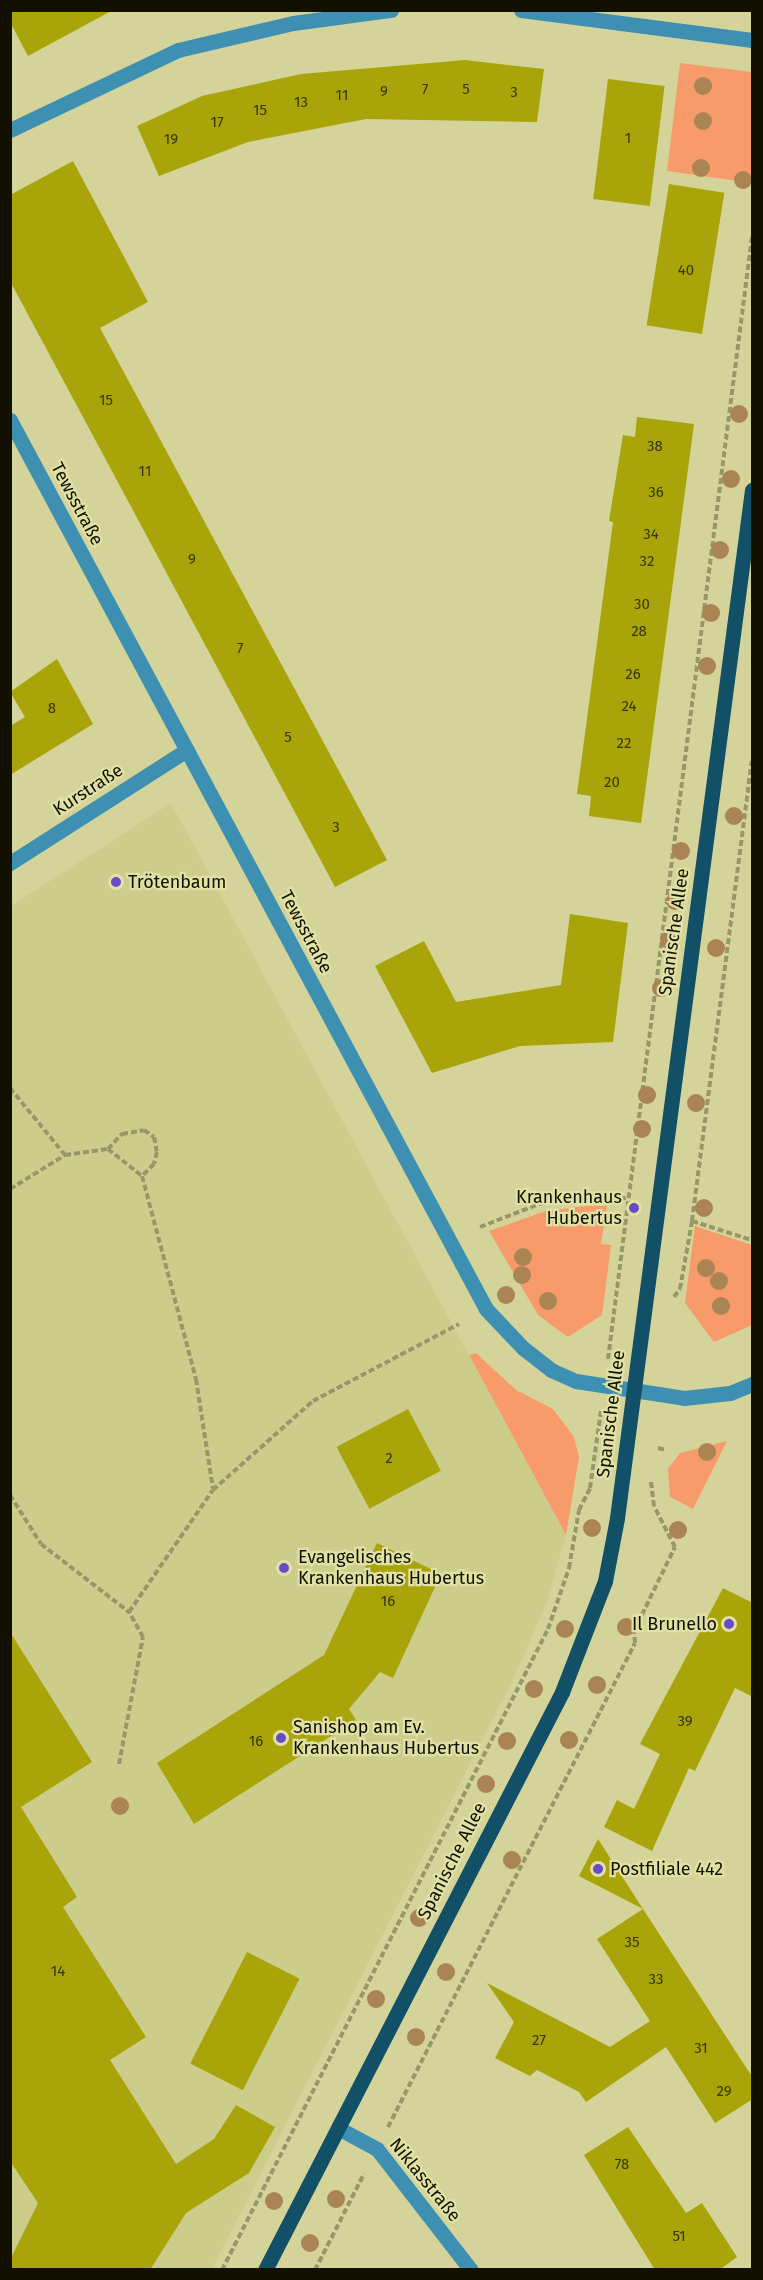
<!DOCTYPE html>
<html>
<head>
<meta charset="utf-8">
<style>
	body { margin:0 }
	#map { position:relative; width:763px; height:2280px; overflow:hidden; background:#d4d49a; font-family:"Fira Sans",sans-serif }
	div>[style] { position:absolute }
	.built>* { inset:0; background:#cdcd8b }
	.green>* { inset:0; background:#f79b6a }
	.building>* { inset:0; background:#a8a409; transform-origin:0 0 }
	.path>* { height:4px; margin-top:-2px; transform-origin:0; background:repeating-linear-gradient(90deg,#97976a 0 6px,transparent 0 9px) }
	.minor>* { height:15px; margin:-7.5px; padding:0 7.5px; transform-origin:7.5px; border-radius:7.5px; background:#3d90b2 }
	.major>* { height:15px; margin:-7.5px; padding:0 7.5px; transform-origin:7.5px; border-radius:7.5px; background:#125067 }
	.trees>* { width:18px; height:18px; margin:-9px; border-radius:50%; background:#aa8453 }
	.dots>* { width:16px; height:16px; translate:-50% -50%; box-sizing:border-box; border:3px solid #e1e1a6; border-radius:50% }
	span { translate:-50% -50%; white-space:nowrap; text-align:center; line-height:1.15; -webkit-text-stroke:4.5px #e1e1a6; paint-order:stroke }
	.number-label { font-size:15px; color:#383602 }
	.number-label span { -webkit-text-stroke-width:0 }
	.street-label { font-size:18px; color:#121100 }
	.poi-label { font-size:18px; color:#121100 }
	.left { translate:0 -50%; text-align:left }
	.right { translate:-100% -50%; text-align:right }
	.frame { position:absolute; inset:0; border:12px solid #121100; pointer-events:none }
</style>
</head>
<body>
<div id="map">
	<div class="built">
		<div style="clip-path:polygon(171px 803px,566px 1535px,547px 1602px,513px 1680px,212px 2269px,11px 2269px,11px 906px)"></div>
	</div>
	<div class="green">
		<div style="clip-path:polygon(680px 63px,752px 72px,752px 183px,667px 171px)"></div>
		<div style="clip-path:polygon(586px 1206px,607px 1206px,601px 1244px,611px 1245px,602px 1315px,568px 1337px,538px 1315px,489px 1231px,546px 1211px)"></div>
		<div style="clip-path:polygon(695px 1226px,752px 1245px,752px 1325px,714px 1342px,685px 1303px)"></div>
		<div style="clip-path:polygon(476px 1353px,516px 1390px,553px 1409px,574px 1437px,579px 1457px,566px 1535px,469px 1355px)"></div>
		<div style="clip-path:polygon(727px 1441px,693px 1509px,670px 1497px,668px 1469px,680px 1453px)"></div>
	</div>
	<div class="building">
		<div style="clip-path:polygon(10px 10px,113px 10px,28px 56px,10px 22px)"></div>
		<div style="clip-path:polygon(465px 60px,544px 69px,537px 122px,366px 119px,248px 142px,159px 176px,137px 126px,202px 96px,301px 74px)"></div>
		<div style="left:608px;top:79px;width:57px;height:121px;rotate:7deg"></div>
		<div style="clip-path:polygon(73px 161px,148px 302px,100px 328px,387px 860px,335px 887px,10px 281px,10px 195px)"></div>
		<div style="left:669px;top:184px;width:56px;height:143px;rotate:9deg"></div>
		<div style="clip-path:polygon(637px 417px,694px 424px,641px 823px,589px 816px,591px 796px,577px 794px,613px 522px,609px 521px,623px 435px,635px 437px)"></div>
		<div style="clip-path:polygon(57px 659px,93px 724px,10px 775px,10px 726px,25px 717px,10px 692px)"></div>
		<div style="clip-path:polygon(570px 914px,628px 923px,613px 1042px,520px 1046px,432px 1073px,375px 966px,424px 941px,456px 1002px,561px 985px)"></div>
		<div style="left:408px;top:1409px;width:70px;height:81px;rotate:62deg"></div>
		<div style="clip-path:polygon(377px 1543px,441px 1574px,393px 1678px,380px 1672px,349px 1709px,356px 1720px,194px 1824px,157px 1763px,324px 1655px)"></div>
		<div style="clip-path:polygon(723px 1588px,753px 1603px,753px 1697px,735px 1688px,695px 1771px,689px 1768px,652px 1851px,604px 1827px,617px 1800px,634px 1809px,660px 1754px,640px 1744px)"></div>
		<div style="clip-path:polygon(10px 1632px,92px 1762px,21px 1807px,77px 1897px,63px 1907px,146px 2037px,110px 2060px,176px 2164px,214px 2139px,236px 2105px,275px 2127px,249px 2173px,186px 2213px,150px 2270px,10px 2270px,10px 2260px,38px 2203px,10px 2161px)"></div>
		<div style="clip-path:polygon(598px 1839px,643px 1909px,579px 1876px)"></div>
		<div style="clip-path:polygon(643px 1909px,753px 2078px,753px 2099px,715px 2123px,666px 2047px,586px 2102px,579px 2092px,537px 2070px,530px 2076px,495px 2058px,514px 2022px,487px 1983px,610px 2047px,650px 2021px,597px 1939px)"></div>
		<div style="left:247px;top:1952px;width:59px;height:125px;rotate:27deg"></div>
		<div style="clip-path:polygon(628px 2127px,686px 2213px,702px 2203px,737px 2257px,719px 2270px,655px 2270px,584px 2155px)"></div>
	</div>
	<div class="path">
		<div style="left:10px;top:1088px;width:87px;rotate:50.6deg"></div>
		<div style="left:108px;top:1149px;width:21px;rotate:-47deg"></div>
		<div style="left:122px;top:1134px;width:22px;rotate:-10deg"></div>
		<div style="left:144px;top:1130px;width:12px;rotate:35deg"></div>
		<div style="left:154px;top:1137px;width:15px;rotate:79deg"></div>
		<div style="left:157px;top:1152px;width:12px;rotate:104deg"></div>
		<div style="left:154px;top:1164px;width:17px;rotate:135deg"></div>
		<div style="left:10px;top:1189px;width:65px;rotate:-31.7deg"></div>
		<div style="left:65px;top:1155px;width:43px;rotate:-7.9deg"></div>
		<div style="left:108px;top:1149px;width:43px;rotate:38.5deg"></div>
		<div style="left:142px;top:1176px;width:210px;rotate:75.1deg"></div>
		<div style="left:196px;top:1379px;width:111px;rotate:81.2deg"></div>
		<div style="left:692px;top:1221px;width:63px;rotate:17.6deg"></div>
		<div style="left:480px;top:1227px;width:63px;rotate:-21.3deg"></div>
		<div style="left:539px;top:1204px;width:87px;rotate:-3.9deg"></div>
		<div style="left:674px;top:1297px;width:10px;rotate:-53deg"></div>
		<div style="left:680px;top:1289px;width:69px;rotate:-80deg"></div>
		<div style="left:692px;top:1221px;width:464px;rotate:-82.6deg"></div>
		<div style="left:608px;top:1359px;width:1131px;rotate:-82.69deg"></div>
		<div style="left:658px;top:1448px;width:8px;rotate:14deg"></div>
		<div style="left:10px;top:1495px;width:58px;rotate:57.7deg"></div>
		<div style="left:41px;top:1544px;width:111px;rotate:37.7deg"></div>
		<div style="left:129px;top:1612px;width:148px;rotate:-55.5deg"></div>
		<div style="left:213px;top:1490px;width:134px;rotate:-41.7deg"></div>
		<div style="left:313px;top:1401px;width:165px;rotate:-27.8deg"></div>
		<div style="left:119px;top:1764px;width:129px;rotate:-79.3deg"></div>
		<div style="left:143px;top:1637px;width:29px;rotate:-119deg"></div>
		<div style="left:388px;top:2127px;width:543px;rotate:-62.96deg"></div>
		<div style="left:635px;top:1643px;width:12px;rotate:-95deg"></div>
		<div style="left:634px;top:1631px;width:93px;rotate:-64deg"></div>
		<div style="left:675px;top:1547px;width:46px;rotate:-117.1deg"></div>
		<div style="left:654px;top:1506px;width:26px;rotate:-97deg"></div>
		<div style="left:222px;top:2270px;width:719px;rotate:-63.04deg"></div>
		<div style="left:548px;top:1629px;width:65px;rotate:-71deg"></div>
		<div style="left:569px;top:1568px;width:59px;rotate:-80.2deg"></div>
		<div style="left:579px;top:1510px;width:25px;rotate:-63deg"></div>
		<div style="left:590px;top:1488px;width:78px;rotate:-81.9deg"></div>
		<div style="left:315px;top:2270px;width:108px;rotate:-63deg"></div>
	</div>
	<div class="minor">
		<div style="left:521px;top:10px;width:233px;rotate:7.4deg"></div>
		<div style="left:10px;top:130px;width:186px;rotate:-25.5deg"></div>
		<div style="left:178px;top:50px;width:118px;rotate:-13.2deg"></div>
		<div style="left:293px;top:23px;width:99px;rotate:-7.6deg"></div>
		<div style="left:10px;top:420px;width:1008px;rotate:61.83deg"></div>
		<div style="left:486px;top:1309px;width:54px;rotate:46.5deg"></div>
		<div style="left:523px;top:1348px;width:36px;rotate:38deg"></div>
		<div style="left:551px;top:1370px;width:27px;rotate:24deg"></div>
		<div style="left:576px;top:1381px;width:109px;rotate:8.9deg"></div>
		<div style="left:684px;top:1398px;width:46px;rotate:-6.2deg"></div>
		<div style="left:730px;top:1393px;width:24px;rotate:-22deg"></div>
		<div style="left:10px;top:863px;width:210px;rotate:-32.6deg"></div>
		<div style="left:338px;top:2128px;width:44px;rotate:28.3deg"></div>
		<div style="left:377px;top:2149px;width:153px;rotate:52.2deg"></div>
	</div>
	<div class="major">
		<div style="left:265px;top:2270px;width:650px;rotate:-62.8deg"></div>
		<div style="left:562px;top:1692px;width:119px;rotate:-68.8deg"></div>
		<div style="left:605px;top:1581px;width:64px;rotate:-79.2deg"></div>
		<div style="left:617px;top:1518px;width:1037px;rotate:-82.52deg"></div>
	</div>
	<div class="trees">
		<div style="left:703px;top:86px"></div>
		<div style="left:703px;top:121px"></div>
		<div style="left:701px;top:168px"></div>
		<div style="left:743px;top:180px"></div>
		<div style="left:739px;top:414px"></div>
		<div style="left:731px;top:479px"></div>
		<div style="left:720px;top:550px"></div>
		<div style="left:711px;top:613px"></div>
		<div style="left:707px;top:666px"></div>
		<div style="left:734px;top:816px"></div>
		<div style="left:681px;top:851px"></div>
		<div style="left:675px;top:901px"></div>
		<div style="left:669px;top:940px"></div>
		<div style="left:716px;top:948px"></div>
		<div style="left:661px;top:988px"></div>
		<div style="left:647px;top:1095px"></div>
		<div style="left:696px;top:1103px"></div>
		<div style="left:642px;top:1129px"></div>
		<div style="left:704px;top:1208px"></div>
		<div style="left:523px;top:1257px"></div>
		<div style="left:706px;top:1268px"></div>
		<div style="left:522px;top:1275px"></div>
		<div style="left:719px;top:1281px"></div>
		<div style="left:506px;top:1295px"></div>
		<div style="left:548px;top:1301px"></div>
		<div style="left:721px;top:1306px"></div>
		<div style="left:707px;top:1452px"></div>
		<div style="left:592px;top:1528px"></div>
		<div style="left:678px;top:1530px"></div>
		<div style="left:626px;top:1627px"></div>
		<div style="left:565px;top:1629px"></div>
		<div style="left:597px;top:1685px"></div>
		<div style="left:534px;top:1689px"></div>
		<div style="left:569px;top:1740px"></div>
		<div style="left:507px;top:1741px"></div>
		<div style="left:486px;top:1784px"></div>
		<div style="left:120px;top:1806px"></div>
		<div style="left:512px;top:1860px"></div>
		<div style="left:419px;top:1918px"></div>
		<div style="left:446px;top:1972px"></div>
		<div style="left:376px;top:1999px"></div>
		<div style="left:416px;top:2037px"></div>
		<div style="left:336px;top:2199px"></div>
		<div style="left:274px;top:2201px"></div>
		<div style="left:310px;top:2243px"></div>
	</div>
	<div class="dots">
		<div style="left:116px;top:882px;background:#664cc5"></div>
		<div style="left:634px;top:1208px;background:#664cc5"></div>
		<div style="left:284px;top:1568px;background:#664cc5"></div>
		<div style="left:729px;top:1624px;background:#664cc5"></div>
		<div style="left:281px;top:1738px;background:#664cc5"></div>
		<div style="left:598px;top:1869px;background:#664cc5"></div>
	</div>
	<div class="number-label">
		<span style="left:425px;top:90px">7</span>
		<span style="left:466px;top:90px">5</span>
		<span style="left:384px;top:92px">9</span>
		<span style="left:514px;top:93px">3</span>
		<span style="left:342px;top:96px">11</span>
		<span style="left:301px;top:103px">13</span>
		<span style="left:260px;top:111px">15</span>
		<span style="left:217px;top:123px">17</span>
		<span style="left:628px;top:139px">1</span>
		<span style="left:171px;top:140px">19</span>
		<span style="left:686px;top:271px">40</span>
		<span style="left:106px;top:401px">15</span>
		<span style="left:655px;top:447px">38</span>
		<span style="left:145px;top:472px">11</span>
		<span style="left:656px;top:493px">36</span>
		<span style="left:651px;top:535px">34</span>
		<span style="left:192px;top:560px">9</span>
		<span style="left:647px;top:562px">32</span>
		<span style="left:642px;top:605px">30</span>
		<span style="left:639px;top:632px">28</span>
		<span style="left:240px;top:649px">7</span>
		<span style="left:633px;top:675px">26</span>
		<span style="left:629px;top:707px">24</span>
		<span style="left:52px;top:709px">8</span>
		<span style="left:288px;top:738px">5</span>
		<span style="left:624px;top:744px">22</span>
		<span style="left:612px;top:783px">20</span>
		<span style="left:336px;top:828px">3</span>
		<span style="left:389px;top:1459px">2</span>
		<span style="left:388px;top:1602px">16</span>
		<span style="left:685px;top:1722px">39</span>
		<span style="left:256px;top:1742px">16</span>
		<span style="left:632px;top:1943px">35</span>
		<span style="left:58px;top:1972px">14</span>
		<span style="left:656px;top:1980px">33</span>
		<span style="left:539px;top:2041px">27</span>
		<span style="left:701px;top:2049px">31</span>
		<span style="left:724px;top:2092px">29</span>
		<span style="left:622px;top:2165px">78</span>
		<span style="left:679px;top:2237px">51</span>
	</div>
	<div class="street-label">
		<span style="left:77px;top:504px;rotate:62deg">Tewsstraße</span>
		<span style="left:88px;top:790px;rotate:-33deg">Kurstraße</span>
		<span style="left:306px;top:932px;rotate:62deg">Tewsstraße</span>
		<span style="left:674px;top:932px;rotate:-82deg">Spanische Allee</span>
		<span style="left:611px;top:1414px;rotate:-83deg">Spanische Allee</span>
		<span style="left:452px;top:1861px;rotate:-63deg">Spanische Allee</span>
		<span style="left:425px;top:2180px;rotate:51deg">Niklasstraße</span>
	</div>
	<div class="poi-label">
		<span class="left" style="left:128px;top:882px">Trötenbaum</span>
		<span class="right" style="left:622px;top:1208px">Krankenhaus<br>Hubertus</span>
		<span class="left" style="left:298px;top:1568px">Evangelisches<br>Krankenhaus Hubertus</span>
		<span class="right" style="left:717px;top:1624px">Il Brunello</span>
		<span class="left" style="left:293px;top:1738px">Sanishop am Ev.<br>Krankenhaus Hubertus</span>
		<span class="left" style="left:610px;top:1869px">Postfiliale 442</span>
	</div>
	<div class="frame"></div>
</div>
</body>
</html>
